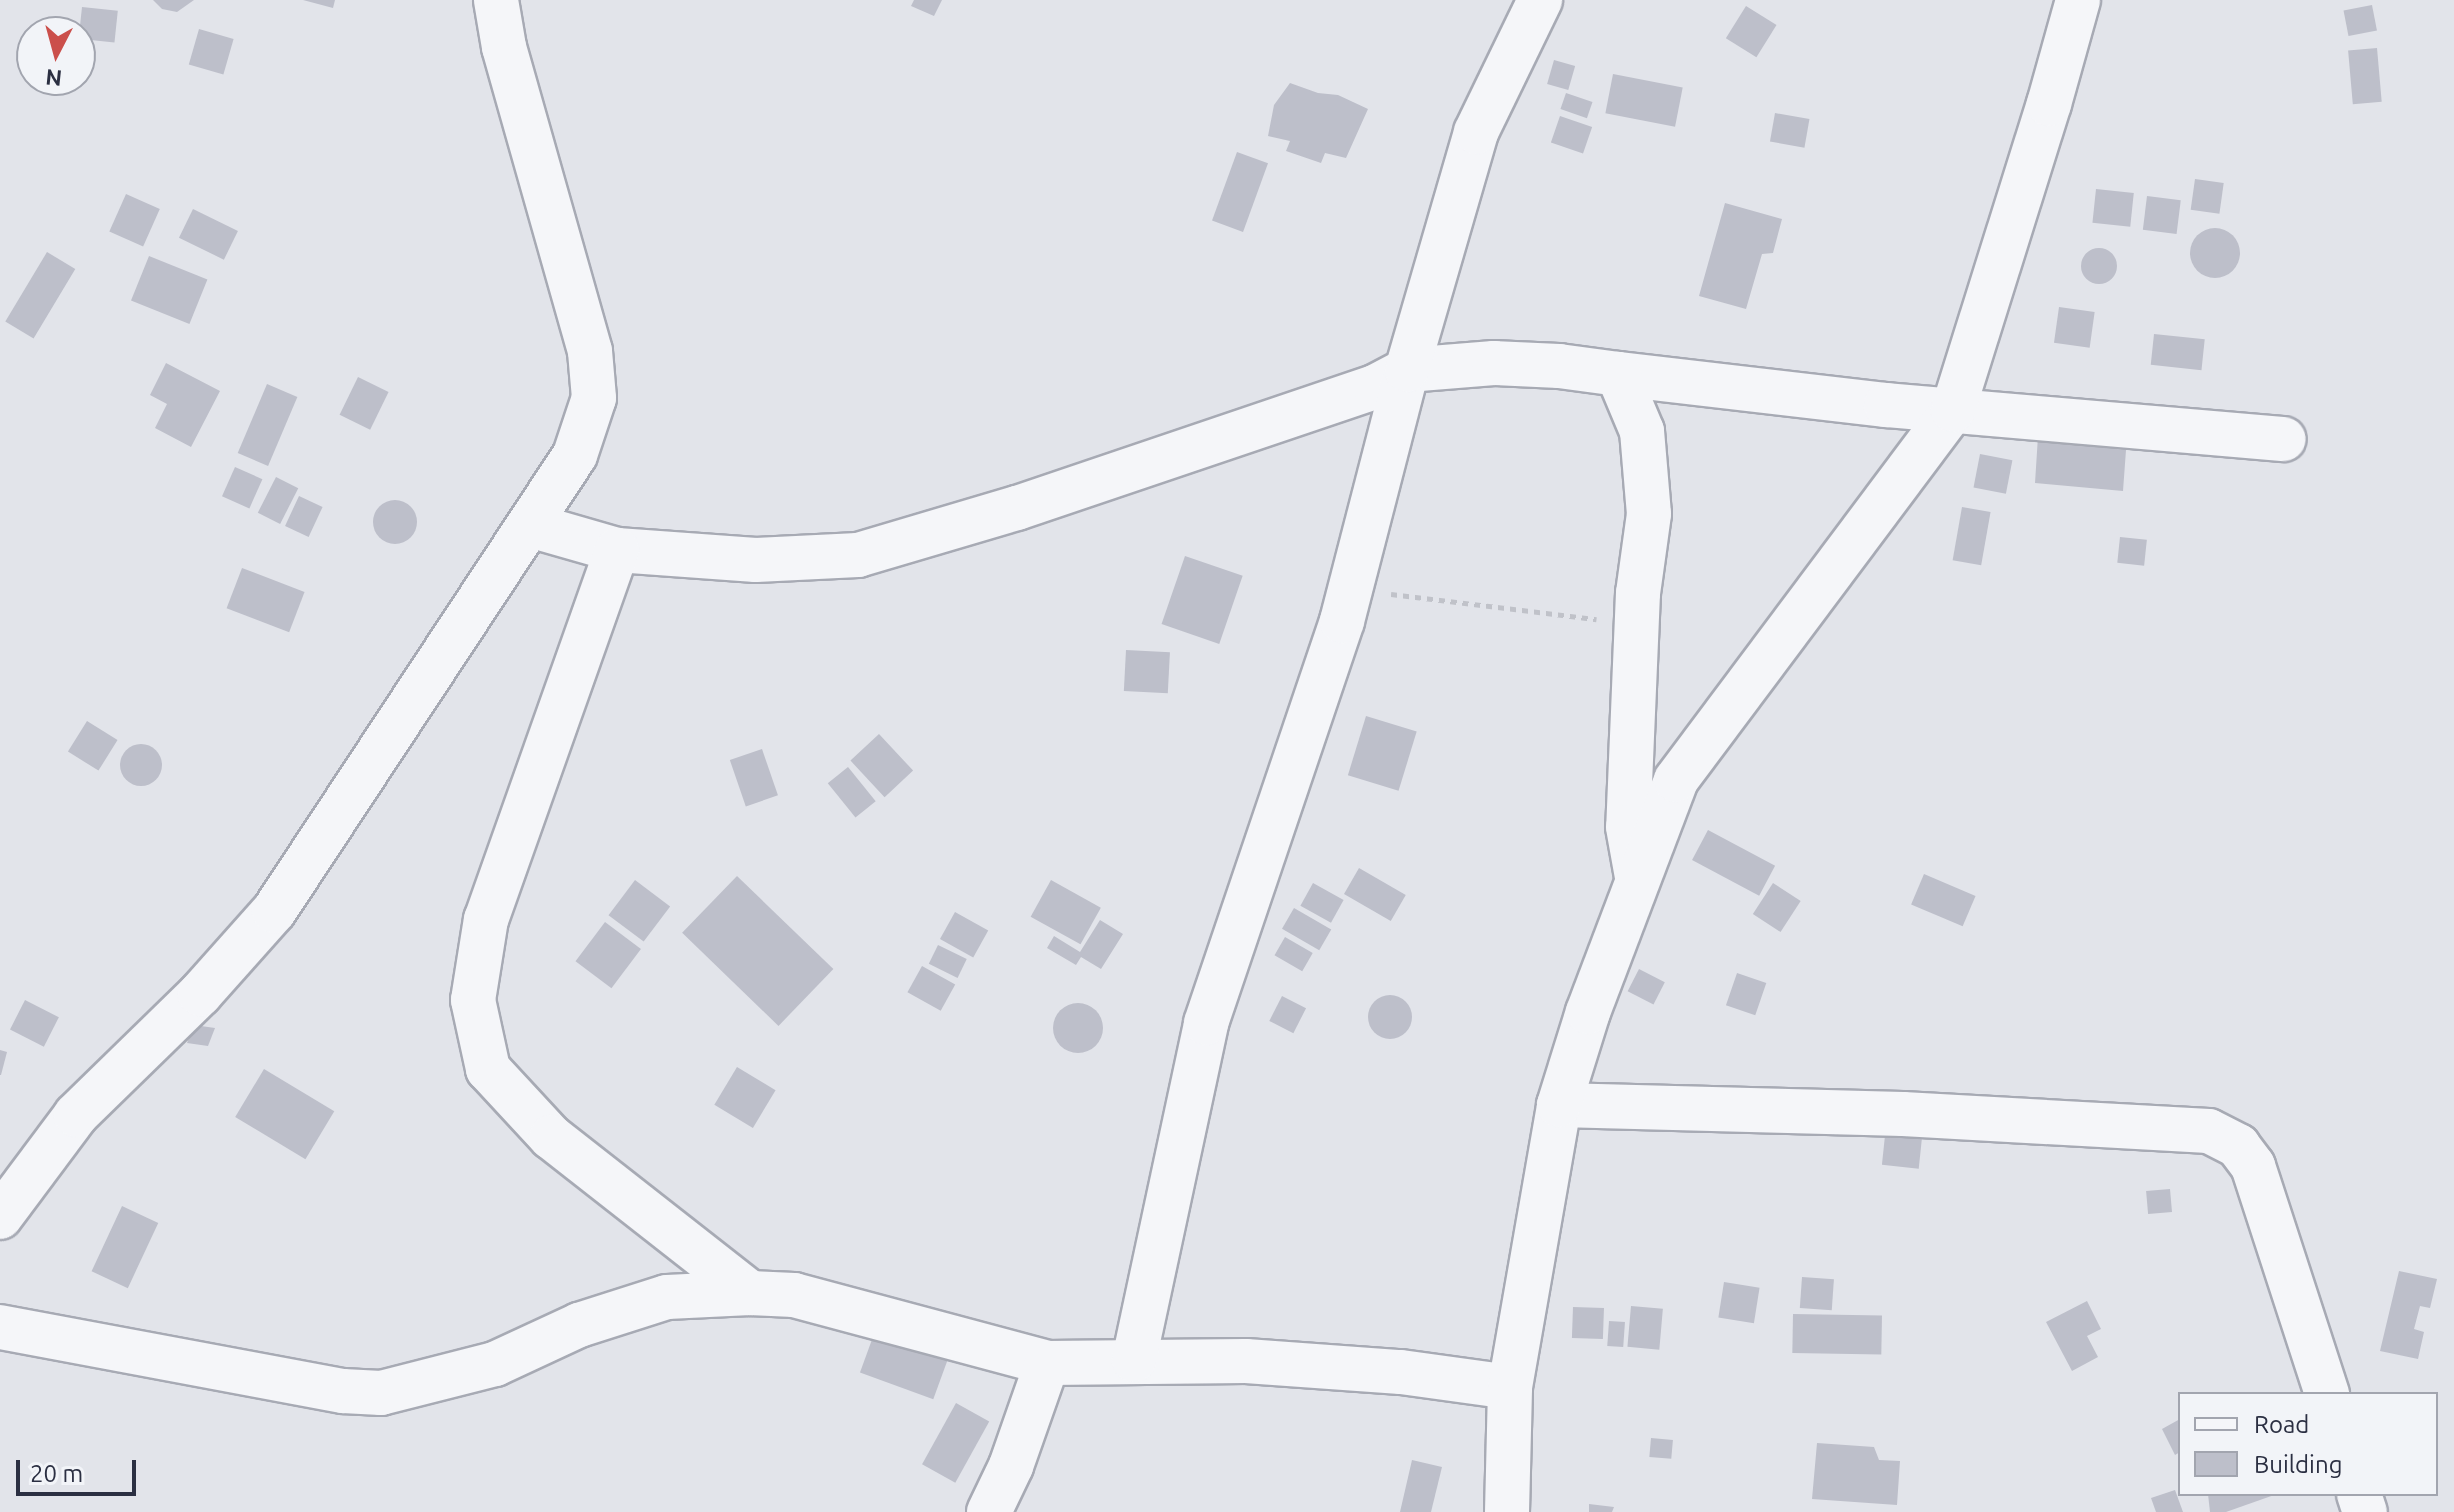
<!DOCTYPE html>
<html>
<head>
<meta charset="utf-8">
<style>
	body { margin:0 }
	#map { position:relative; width:2454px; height:1512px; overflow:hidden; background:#e2e4ea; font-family:Ubuntu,sans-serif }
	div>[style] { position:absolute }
	.building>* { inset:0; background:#bdbfca; transform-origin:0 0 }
	.round { border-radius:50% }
	.path>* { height:5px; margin-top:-2.5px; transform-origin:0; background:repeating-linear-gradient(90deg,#c0c2c9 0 6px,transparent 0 12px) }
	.roads { filter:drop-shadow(2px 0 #a7aab4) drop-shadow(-2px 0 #a7aab4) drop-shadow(0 2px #a7aab4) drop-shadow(0 -2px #a7aab4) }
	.minor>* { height:44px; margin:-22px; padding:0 22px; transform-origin:22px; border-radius:22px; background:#f5f6f9 }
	span { translate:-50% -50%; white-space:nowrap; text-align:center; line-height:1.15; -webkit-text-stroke:6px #f2f4f8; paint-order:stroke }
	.legend { position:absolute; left:2178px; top:1392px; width:260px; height:104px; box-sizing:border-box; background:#f2f4f8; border:2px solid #a2a5af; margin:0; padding:10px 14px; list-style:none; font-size:24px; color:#2b2f42 }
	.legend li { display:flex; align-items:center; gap:16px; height:40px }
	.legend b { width:40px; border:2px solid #a2a5af }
	.north { position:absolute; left:16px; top:16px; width:80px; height:80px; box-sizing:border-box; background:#f2f4f8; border:2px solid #a2a5af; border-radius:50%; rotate:186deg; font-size:22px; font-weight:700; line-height:32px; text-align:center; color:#2b2f42 }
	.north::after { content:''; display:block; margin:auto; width:28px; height:36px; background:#cb4f4b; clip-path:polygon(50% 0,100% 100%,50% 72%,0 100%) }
	.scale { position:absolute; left:16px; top:1460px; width:120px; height:36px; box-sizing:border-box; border:4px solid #2b2f42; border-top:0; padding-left:10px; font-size:24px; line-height:28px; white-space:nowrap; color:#2b2f42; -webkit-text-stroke:6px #f2f4f8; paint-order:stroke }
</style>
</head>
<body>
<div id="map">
	<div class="building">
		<div style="clip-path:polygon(153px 0,194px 0,177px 12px,162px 9px)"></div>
		<div style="clip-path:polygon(303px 0,335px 0,333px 8px)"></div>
		<div style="clip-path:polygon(914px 0,942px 0,934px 16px,911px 6px)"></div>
		<div style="left:2372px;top:5px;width:26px;height:29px;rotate:79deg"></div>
		<div style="left:1746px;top:6px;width:36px;height:38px;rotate:32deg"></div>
		<div style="left:82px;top:7px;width:36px;height:32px;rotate:6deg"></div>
		<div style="left:199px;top:29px;width:36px;height:37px;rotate:16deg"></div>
		<div style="left:2377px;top:48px;width:54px;height:29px;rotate:85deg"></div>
		<div style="left:1554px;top:60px;width:22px;height:25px;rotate:16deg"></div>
		<div style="left:1613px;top:74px;width:71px;height:40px;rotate:11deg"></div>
		<div style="clip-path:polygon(1290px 83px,1318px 93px,1338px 95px,1368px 109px,1346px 158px,1325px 153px,1321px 163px,1286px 151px,1290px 141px,1268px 136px,1274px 105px)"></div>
		<div style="left:1566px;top:93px;width:28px;height:17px;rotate:19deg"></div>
		<div style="left:1775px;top:113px;width:35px;height:29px;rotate:10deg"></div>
		<div style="left:1560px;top:116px;width:34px;height:28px;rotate:19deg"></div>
		<div style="left:1237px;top:152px;width:33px;height:73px;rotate:20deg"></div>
		<div style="left:2195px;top:179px;width:29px;height:31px;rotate:8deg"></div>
		<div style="left:2096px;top:189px;width:38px;height:34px;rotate:6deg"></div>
		<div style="left:126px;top:194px;width:37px;height:41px;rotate:24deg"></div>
		<div style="left:2147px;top:196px;width:34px;height:34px;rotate:7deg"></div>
		<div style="clip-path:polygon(1725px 203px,1782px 219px,1773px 253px,1762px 254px,1746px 309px,1699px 296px)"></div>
		<div style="left:193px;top:209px;width:50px;height:32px;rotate:26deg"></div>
		<div class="round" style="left:2190px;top:228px;width:50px;height:50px"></div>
		<div class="round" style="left:2081px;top:248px;width:36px;height:36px"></div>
		<div style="left:47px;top:252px;width:33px;height:81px;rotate:31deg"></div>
		<div style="left:149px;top:256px;width:63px;height:48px;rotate:22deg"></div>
		<div style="left:2059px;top:307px;width:36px;height:36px;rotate:8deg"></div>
		<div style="left:2154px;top:334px;width:51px;height:31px;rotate:6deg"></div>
		<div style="clip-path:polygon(166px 363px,220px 391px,191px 447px,155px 428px,167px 404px,150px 395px)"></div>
		<div style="left:358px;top:377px;width:34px;height:42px;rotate:26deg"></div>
		<div style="left:267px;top:384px;width:33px;height:75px;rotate:23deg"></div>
		<div style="clip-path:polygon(2038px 436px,2096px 441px,2096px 447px,2126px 450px,2123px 491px,2035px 483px)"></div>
		<div style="left:1980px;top:454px;width:33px;height:34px;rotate:11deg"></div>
		<div style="left:235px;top:467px;width:30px;height:32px;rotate:24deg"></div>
		<div style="left:276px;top:477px;width:25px;height:40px;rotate:27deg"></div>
		<div style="left:299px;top:496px;width:26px;height:33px;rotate:25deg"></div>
		<div class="round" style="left:373px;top:500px;width:44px;height:44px"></div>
		<div style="left:1962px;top:507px;width:29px;height:54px;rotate:10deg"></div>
		<div style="left:2120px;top:537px;width:27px;height:26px;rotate:6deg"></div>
		<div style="left:1185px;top:556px;width:61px;height:72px;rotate:19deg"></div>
		<div style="left:242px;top:568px;width:67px;height:43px;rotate:21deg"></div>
		<div style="left:1126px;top:650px;width:44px;height:41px;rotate:3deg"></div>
		<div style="left:1366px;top:716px;width:53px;height:62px;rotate:17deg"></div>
		<div style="left:87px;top:721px;width:36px;height:36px;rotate:32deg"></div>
		<div style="left:879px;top:734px;width:50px;height:39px;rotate:47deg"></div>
		<div class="round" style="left:120px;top:744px;width:42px;height:42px"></div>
		<div style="left:762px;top:749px;width:49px;height:34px;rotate:71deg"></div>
		<div style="left:848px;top:767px;width:44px;height:26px;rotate:51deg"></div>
		<div style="left:1708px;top:830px;width:76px;height:34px;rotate:28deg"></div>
		<div style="left:1359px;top:868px;width:54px;height:30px;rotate:30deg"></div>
		<div style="left:1924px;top:874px;width:56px;height:33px;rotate:23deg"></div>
		<div style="left:737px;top:876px;width:134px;height:79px;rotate:44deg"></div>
		<div style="left:635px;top:880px;width:44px;height:44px;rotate:37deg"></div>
		<div style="left:1051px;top:880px;width:57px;height:42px;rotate:29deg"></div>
		<div style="left:1313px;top:883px;width:35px;height:26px;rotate:29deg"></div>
		<div style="left:1773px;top:883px;width:33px;height:37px;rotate:33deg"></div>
		<div style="left:1294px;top:908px;width:43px;height:24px;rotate:30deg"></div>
		<div style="left:955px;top:912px;width:38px;height:31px;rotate:29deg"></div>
		<div style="clip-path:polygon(1100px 920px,1123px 934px,1101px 969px,1081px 957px,1076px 965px,1047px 948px,1054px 936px,1080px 952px)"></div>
		<div style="left:605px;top:922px;width:45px;height:49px;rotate:37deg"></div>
		<div style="left:1285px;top:937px;width:32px;height:21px;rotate:30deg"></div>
		<div style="left:938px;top:945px;width:32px;height:21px;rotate:26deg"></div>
		<div style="left:922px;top:966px;width:38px;height:30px;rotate:29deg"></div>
		<div style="left:1639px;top:969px;width:29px;height:25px;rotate:27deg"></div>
		<div style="left:1737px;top:973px;width:31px;height:34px;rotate:19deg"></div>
		<div class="round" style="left:1368px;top:995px;width:44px;height:44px"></div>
		<div style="left:1282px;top:996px;width:27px;height:28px;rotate:27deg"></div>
		<div style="left:25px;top:1000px;width:38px;height:33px;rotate:27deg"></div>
		<div class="round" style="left:1053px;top:1003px;width:50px;height:50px"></div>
		<div style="clip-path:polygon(194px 1025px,215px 1028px,208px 1046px,187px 1043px)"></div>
		<div style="clip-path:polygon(0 1050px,7px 1052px,1px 1075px,0 1075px)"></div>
		<div style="left:737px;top:1067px;width:45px;height:44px;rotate:31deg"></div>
		<div style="left:264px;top:1069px;width:82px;height:56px;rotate:31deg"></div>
		<div style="left:1886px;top:1126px;width:37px;height:39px;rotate:6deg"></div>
		<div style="left:2170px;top:1189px;width:23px;height:24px;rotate:85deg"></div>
		<div style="left:122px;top:1206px;width:40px;height:72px;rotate:25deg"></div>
		<div style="clip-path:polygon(2399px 1271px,2437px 1279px,2430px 1308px,2420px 1306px,2414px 1329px,2424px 1332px,2418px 1359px,2380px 1351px)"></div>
		<div style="left:1802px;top:1277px;width:32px;height:31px;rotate:4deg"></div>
		<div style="left:1724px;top:1282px;width:36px;height:36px;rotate:9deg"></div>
		<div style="clip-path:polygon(2087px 1301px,2101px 1329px,2087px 1336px,2098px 1357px,2072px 1371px,2046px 1322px)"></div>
		<div style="left:1631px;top:1306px;width:32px;height:41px;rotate:5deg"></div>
		<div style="left:1573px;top:1307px;width:31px;height:31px;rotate:2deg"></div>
		<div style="left:1793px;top:1314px;width:89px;height:39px;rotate:1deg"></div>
		<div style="left:1609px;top:1321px;width:16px;height:25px;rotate:4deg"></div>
		<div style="left:874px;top:1334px;width:78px;height:41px;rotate:20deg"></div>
		<div style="left:956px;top:1403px;width:38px;height:70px;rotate:29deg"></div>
		<div style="clip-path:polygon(2180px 1419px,2180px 1452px,2175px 1455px,2162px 1429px)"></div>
		<div style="left:1651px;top:1438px;width:22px;height:19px;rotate:5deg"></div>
		<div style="clip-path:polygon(1817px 1443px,1874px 1447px,1879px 1460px,1900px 1461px,1897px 1505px,1812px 1499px)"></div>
		<div style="clip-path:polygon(1412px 1460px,1442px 1467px,1431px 1512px,1400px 1512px)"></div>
		<div style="clip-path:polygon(2175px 1490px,2183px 1512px,2156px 1512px,2151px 1498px)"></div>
		<div style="clip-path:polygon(2208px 1494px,2277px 1494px,2226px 1512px,2210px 1512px)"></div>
		<div style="clip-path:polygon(1589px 1504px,1614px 1507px,1612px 1512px,1589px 1512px)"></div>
	</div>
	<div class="path">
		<div style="left:1391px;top:594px;width:207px;rotate:7deg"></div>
	</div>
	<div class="roads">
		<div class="minor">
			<div style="left:1618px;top:374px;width:270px;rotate:6.6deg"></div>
			<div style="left:1886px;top:405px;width:399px;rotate:4.9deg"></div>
			<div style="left:530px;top:525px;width:91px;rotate:16deg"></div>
			<div style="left:617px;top:550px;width:139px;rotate:4.1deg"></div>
			<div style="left:756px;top:560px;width:102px;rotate:-2.8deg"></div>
			<div style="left:858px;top:555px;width:166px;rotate:-16.5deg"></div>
			<div style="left:1017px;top:508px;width:378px;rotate:-18.7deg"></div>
			<div style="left:1375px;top:387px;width:36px;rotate:-28deg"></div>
			<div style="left:1407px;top:370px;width:87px;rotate:-4.6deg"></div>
			<div style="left:1494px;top:363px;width:65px;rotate:2.6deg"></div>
			<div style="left:1559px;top:366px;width:60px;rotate:7.7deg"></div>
			<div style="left:1618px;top:374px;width:62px;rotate:67.2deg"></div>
			<div style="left:1642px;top:431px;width:83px;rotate:85.2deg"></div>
			<div style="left:1649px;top:514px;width:80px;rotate:97.9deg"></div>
			<div style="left:1638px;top:593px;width:234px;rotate:92.4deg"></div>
			<div style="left:1628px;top:827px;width:51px;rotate:79.8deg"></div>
			<div style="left:617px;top:550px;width:392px;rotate:109.5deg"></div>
			<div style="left:486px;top:919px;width:82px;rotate:99.1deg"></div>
			<div style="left:473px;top:1000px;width:71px;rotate:77.7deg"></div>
			<div style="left:488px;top:1069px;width:93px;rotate:47.2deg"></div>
			<div style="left:551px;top:1137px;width:253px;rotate:38.1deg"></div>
			<div style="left:1559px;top:1105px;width:344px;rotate:1.5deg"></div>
			<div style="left:1903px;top:1114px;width:306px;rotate:3.2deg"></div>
			<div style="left:2209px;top:1131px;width:33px;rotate:27deg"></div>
			<div style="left:2238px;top:1146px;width:25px;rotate:53deg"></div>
			<div style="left:2253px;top:1166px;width:240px;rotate:72deg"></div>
			<div style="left:0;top:1217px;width:127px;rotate:-53.3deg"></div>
			<div style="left:76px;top:1115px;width:173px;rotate:-44.3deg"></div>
			<div style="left:200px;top:994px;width:111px;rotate:-48.3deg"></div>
			<div style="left:274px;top:911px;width:546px;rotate:-56.57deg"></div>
			<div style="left:575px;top:455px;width:60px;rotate:-71.6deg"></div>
			<div style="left:594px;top:398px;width:47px;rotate:-94.9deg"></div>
			<div style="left:590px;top:351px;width:316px;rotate:-105.8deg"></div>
			<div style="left:504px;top:47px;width:48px;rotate:-99.7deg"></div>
			<div style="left:0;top:1327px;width:349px;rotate:10.6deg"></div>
			<div style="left:343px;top:1391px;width:38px;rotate:3deg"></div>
			<div style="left:381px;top:1393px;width:118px;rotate:-14.3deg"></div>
			<div style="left:495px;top:1364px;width:93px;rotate:-24.9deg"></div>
			<div style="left:579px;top:1325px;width:92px;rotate:-17.7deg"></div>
			<div style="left:667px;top:1297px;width:83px;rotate:-2.8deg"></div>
			<div style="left:750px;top:1293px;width:44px;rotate:2.6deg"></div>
			<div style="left:794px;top:1295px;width:262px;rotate:15deg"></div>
			<div style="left:1047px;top:1363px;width:199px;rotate:-0.6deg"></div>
			<div style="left:1246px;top:1361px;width:155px;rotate:4.1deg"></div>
			<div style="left:1401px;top:1372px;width:110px;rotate:7.8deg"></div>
			<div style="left:1134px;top:1360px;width:345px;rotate:-77.9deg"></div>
			<div style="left:1206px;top:1023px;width:424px;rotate:-71.3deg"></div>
			<div style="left:1342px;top:621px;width:259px;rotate:-75.5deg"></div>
			<div style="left:1407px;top:370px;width:248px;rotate:-73.8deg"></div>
			<div style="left:1476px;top:132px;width:147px;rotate:-64.1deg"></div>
			<div style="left:2359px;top:1494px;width:19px;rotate:72deg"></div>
			<div style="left:989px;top:1512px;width:51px;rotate:-64.4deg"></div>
			<div style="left:1011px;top:1466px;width:109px;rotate:-70.7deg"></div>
			<div style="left:1507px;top:1512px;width:125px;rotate:-88.6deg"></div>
			<div style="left:1510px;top:1387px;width:286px;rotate:-80.1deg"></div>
			<div style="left:1559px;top:1105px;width:97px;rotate:-72.7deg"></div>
			<div style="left:1588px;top:1012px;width:248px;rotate:-69.2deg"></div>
			<div style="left:1676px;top:780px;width:462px;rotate:-53.2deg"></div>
			<div style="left:1953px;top:410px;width:321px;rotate:-72.6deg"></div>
			<div style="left:2049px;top:104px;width:108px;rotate:-74.4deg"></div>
		</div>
	</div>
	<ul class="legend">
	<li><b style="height:10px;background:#f5f6f9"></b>Road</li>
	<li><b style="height:22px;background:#bdbfca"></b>Building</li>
	</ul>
	<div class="north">N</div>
	<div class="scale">20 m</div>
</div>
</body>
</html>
